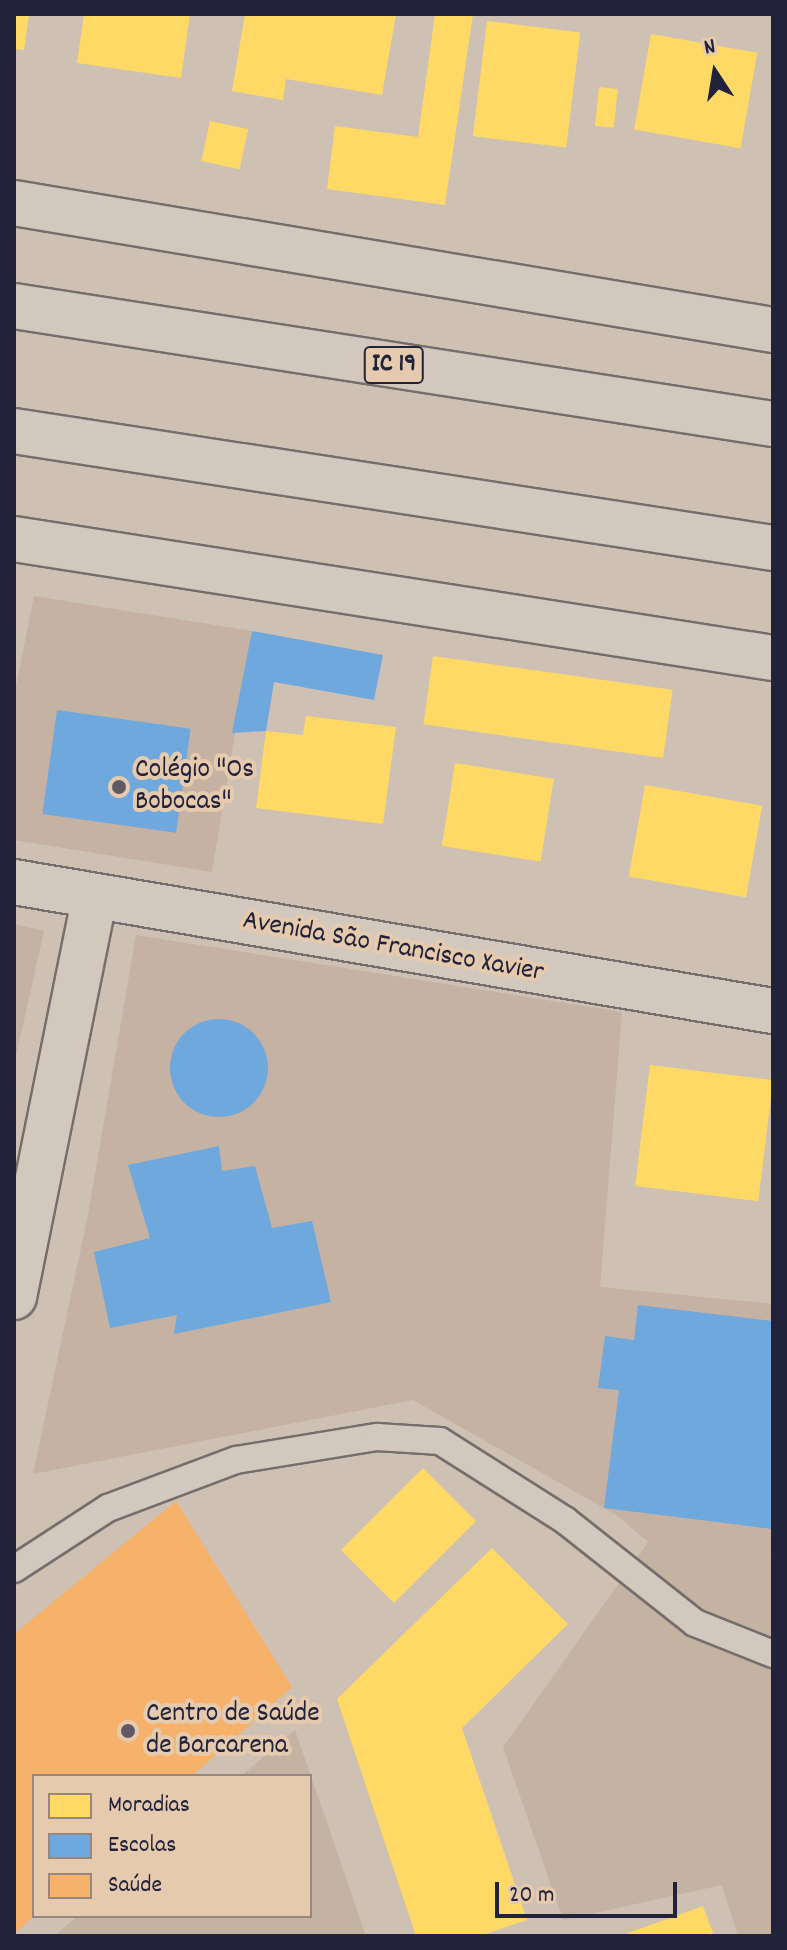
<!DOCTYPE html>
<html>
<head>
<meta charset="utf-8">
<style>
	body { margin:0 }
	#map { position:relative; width:787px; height:1950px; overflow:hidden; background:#cec0b2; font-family:Dekko,sans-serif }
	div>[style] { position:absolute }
	.built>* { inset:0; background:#c5b2a2 }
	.green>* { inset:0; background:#c4b2a2; transform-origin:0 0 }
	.homes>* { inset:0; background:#ffd966; transform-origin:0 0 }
	.schools>* { inset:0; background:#6fa8dc; transform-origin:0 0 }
	.round { border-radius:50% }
	.health>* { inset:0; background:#f6b26b }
	.roads { filter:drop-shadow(2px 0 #746e6c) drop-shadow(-2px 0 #746e6c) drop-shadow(0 2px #746e6c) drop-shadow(0 -2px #746e6c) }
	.service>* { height:26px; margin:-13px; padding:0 13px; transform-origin:13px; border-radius:13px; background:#d2c8be }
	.minor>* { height:44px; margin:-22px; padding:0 22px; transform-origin:22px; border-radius:22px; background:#d2c8be }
	.trunk>* { height:44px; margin:-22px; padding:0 22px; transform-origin:22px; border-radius:22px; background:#d2c8be }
	.dots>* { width:22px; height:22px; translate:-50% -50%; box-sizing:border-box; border:4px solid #e6caad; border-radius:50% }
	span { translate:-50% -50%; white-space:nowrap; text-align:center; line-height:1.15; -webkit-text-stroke:8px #e6caad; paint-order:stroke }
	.shield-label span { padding:2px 6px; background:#e6caad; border:2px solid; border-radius:6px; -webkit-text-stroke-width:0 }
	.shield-label { font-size:26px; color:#22223b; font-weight:700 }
	.poi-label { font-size:28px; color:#22223b }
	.left { translate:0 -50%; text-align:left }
	.street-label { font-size:28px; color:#22223b }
	.frame { position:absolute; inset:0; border:16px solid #22223b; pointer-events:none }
	.legend { position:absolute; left:32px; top:1774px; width:280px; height:144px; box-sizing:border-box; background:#e6caad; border:2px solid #98877f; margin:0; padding:10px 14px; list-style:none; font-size:24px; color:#22223b }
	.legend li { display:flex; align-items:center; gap:16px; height:40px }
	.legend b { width:40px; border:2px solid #98877f }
	.north { position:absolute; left:675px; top:32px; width:80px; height:80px; -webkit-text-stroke:6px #e6caad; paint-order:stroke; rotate:348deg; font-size:22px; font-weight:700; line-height:32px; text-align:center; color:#22223b }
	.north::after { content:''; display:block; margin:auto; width:28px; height:36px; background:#22223b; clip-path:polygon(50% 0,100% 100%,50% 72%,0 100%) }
	.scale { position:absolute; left:495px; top:1882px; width:182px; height:36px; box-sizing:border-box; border:4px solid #22223b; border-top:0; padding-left:10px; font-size:24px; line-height:28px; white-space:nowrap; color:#22223b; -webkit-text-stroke:6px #e6caad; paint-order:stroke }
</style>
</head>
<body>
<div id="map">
	<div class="built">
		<div style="clip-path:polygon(34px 596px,252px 631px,212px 872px,14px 840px,14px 696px)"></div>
		<div style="clip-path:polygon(136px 935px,622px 1012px,600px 1287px,773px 1304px,773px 1558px,648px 1542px,618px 1516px,413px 1400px,33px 1474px,88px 1215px)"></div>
	</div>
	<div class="green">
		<div style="clip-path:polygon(14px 924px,44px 931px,14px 1065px)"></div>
		<div style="left:368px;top:1022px;width:164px;height:292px;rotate:4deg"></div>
		<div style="clip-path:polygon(648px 1542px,773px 1558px,773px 1936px,738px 1936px,722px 1885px,563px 1920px,503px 1747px)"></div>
		<div style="clip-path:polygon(295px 1730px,366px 1936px,54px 1936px,78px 1916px,310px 1916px,310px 1776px,241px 1776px)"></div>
	</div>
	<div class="homes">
		<div style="clip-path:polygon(14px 14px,29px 14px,24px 50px,14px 49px)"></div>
		<div style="clip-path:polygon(84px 14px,190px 14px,181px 78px,77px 63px)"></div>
		<div style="clip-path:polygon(245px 14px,396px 14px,382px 95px,286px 79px,283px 100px,232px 91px)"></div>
		<div style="clip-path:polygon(435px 14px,473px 14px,445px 205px,327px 189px,335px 126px,418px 137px)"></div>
		<div style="left:487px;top:21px;width:94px;height:116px;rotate:7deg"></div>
		<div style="left:651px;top:34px;width:108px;height:97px;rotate:10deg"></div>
		<div style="left:599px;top:87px;width:19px;height:39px;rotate:6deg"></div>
		<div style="left:210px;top:121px;width:39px;height:41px;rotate:12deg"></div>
		<div style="left:433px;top:656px;width:242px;height:69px;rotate:8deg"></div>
		<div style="clip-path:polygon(306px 716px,396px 727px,383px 824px,256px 808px,266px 731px,303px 735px)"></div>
		<div style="left:455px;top:763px;width:100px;height:84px;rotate:9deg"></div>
		<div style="left:645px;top:785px;width:119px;height:93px;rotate:10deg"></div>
		<div style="left:650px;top:1065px;width:124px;height:122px;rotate:7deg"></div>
		<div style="left:423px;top:1468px;width:75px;height:116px;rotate:45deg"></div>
		<div style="clip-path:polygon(492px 1548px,568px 1624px,462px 1728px,527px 1920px,479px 1936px,416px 1936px,337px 1699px)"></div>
		<div style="clip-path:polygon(703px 1906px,714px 1936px,620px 1936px)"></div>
	</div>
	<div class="schools">
		<div style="clip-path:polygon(252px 631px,383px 655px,374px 700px,274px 682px,266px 731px,232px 733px)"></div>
		<div style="left:57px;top:710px;width:135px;height:105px;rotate:8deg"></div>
		<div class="round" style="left:170px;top:1019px;width:98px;height:98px"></div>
		<div style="clip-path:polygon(219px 1146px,222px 1171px,255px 1166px,272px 1228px,312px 1221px,331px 1302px,174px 1334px,177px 1315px,110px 1328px,94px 1252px,150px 1238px,128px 1165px)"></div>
		<div style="clip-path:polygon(638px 1305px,773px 1321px,773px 1529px,604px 1508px,619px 1390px,598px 1388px,605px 1336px,634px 1340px)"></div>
	</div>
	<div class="health">
		<div style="clip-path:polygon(176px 1501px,292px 1687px,192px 1776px,34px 1776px,34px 1916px,14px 1934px,14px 1634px)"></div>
	</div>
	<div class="roads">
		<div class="service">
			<div style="left:14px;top:1569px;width:112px;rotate:-33deg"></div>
			<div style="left:108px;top:1508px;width:137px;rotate:-20.6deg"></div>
			<div style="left:236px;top:1460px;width:143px;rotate:-9.3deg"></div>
			<div style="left:377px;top:1437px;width:63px;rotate:3.6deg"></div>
			<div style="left:440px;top:1441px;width:149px;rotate:32.4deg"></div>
			<div style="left:566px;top:1521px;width:164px;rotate:38.3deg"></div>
			<div style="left:695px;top:1623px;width:84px;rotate:21.7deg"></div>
		</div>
		<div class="minor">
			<div style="left:14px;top:882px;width:770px;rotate:9.65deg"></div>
			<div style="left:14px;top:1297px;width:408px;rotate:-78.6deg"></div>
		</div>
		<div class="trunk">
			<div style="left:14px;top:203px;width:770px;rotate:9.5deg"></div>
			<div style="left:14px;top:306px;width:768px;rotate:8.84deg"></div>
			<div style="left:14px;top:431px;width:768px;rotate:8.76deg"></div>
			<div style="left:14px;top:539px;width:768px;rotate:8.91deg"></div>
		</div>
	</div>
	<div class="dots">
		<div style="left:119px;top:787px;background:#5e5965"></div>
		<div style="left:128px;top:1731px;background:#5e5965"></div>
	</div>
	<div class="shield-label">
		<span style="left:394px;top:365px">IC 19</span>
	</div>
	<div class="poi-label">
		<span class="left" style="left:135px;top:787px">Colégio "Os<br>Bobocas"</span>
		<span class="left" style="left:146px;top:1731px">Centro de Saúde<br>de Barcarena</span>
	</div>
	<div class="street-label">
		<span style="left:393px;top:948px;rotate:10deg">Avenida São Francisco Xavier</span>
	</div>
	<div class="frame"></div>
	<ul class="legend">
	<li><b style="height:22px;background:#ffd966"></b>Moradias</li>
	<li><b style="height:22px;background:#6fa8dc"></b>Escolas</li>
	<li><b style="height:22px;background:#f6b26b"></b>Saúde</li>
	</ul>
	<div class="north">N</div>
	<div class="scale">20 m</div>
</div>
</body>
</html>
